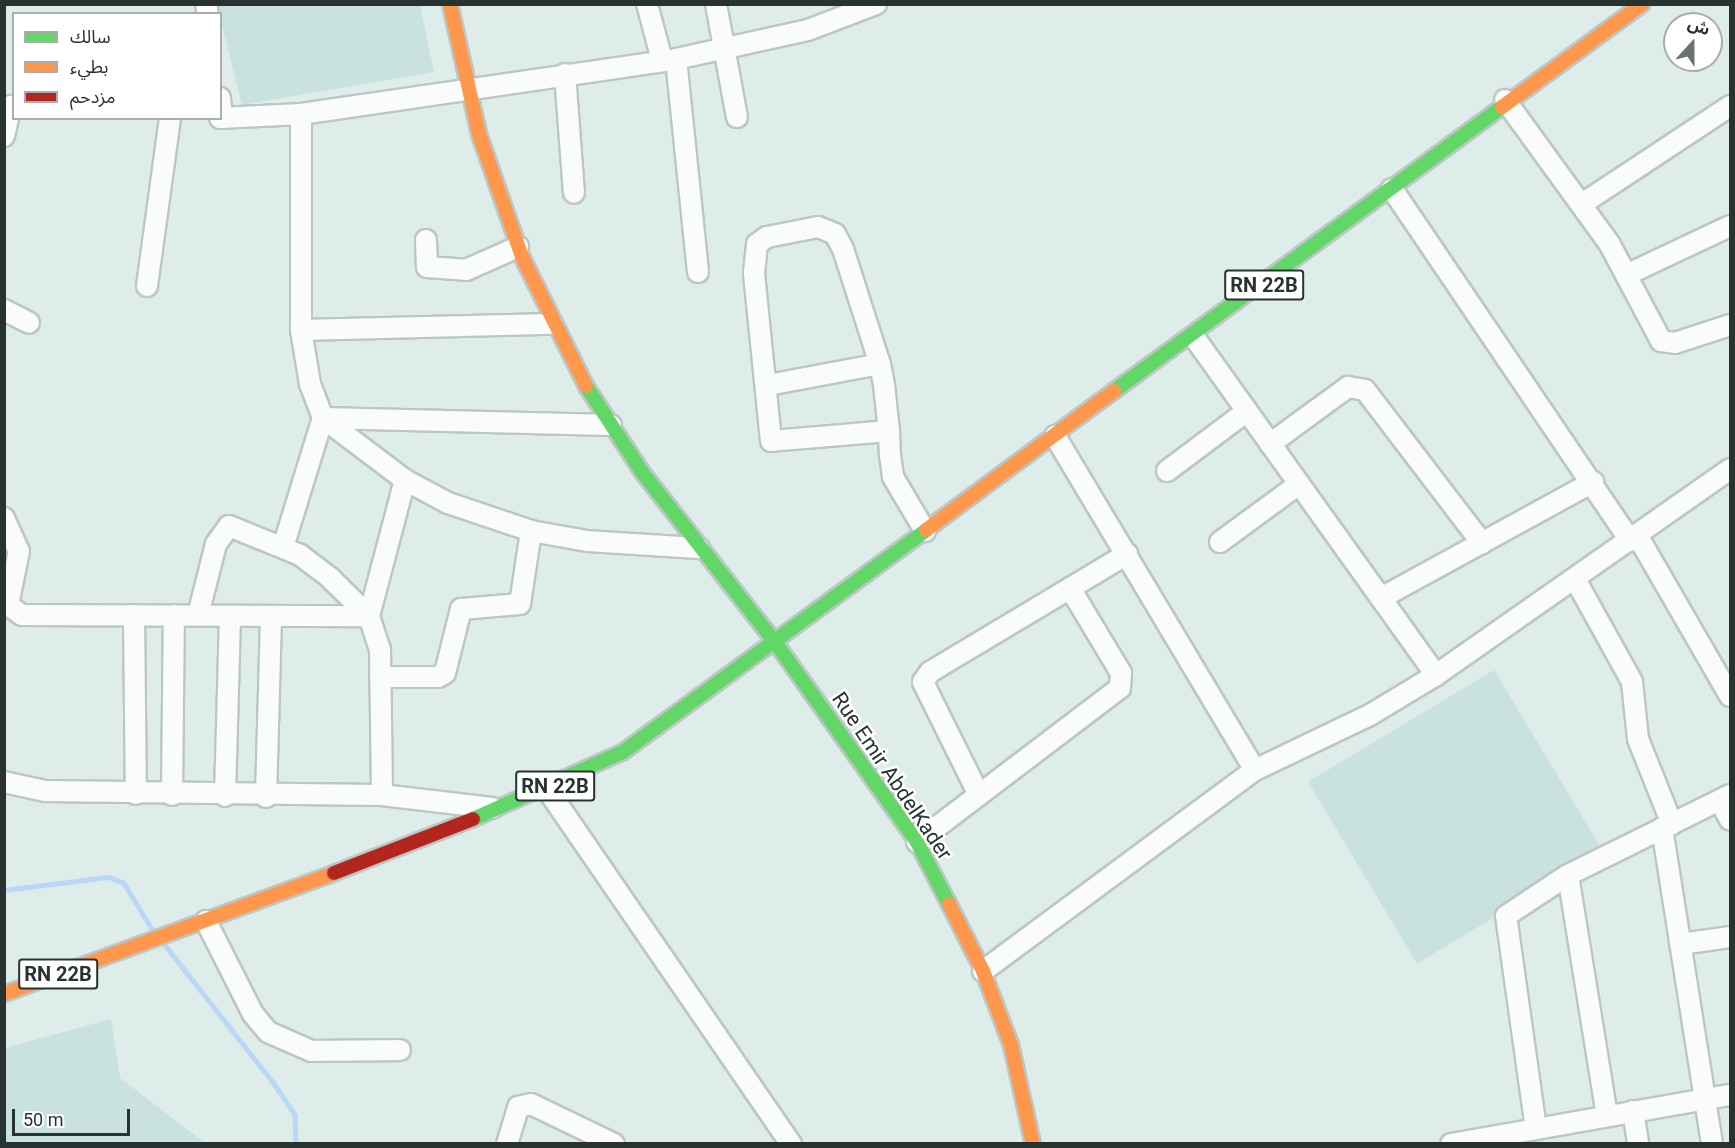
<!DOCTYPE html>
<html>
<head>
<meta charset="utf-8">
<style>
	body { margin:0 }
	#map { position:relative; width:1735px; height:1148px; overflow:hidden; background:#deecea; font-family:Roboto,"Noto Sans Arabic",sans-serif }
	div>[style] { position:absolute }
	.built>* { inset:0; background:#c9e2e0; transform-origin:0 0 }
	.stream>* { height:4.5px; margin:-2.25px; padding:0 2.25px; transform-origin:2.25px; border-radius:2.25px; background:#bbd7f7 }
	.roads { filter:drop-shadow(2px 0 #bcc7c5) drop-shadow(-2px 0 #bcc7c5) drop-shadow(0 2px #bcc7c5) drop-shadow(0 -2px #bcc7c5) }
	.street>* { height:20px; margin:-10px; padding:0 10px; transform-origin:10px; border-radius:10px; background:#fafcfc }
	.fast>* { height:14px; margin:-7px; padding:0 7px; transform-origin:7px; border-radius:7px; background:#63d668 }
	.slow>* { height:14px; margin:-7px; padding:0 7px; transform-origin:7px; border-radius:7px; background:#ff974d }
	.jam>* { height:14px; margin:-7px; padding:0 7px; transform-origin:7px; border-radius:7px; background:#b3261e }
	span { translate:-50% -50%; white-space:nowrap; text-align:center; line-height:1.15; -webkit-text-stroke:5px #fff; paint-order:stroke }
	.shield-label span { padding:2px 4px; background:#fff; border:2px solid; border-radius:4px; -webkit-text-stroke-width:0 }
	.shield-label { font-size:20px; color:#283231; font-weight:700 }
	.street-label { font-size:21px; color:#283231 }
	.frame { position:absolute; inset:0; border:6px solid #283231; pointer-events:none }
	.legend { position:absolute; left:12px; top:12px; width:210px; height:108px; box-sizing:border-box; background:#fff; border:2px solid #a9adad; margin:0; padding:8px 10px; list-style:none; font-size:18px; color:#283231 }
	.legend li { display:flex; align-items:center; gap:12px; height:30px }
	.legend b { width:30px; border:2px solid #a9adad }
	.north { position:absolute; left:1663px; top:12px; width:60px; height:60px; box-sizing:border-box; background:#fff; border:2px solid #a9adad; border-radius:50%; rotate:21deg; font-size:16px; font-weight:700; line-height:24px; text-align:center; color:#283231 }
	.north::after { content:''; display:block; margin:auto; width:21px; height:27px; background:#687372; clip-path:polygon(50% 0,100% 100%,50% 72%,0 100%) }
	.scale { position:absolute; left:12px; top:1109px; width:118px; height:27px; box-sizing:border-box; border:3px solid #283231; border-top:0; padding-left:8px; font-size:18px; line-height:21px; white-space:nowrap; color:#283231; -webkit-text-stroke:4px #fff; paint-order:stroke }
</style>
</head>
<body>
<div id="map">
	<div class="built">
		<div style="clip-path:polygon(217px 5px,420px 5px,434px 72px,242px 105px)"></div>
		<div style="left:1494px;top:670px;width:212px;height:217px;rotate:59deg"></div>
		<div style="clip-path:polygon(111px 1019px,120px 1078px,205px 1143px,5px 1143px,5px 1048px)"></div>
	</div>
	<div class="stream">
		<div style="left:4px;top:890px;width:106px;rotate:-7.1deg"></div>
		<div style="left:109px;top:877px;width:16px;rotate:22deg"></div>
		<div style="left:124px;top:883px;width:54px;rotate:58.7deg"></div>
		<div style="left:165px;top:945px;width:174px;rotate:51.8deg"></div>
		<div style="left:273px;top:1082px;width:40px;rotate:56deg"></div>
		<div style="left:295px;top:1115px;width:29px;rotate:88deg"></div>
	</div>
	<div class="roads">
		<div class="street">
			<div style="left:206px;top:4px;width:10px;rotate:79deg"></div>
			<div style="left:647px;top:4px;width:58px;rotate:75deg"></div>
			<div style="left:716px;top:4px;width:115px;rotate:79.5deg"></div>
			<div style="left:676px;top:59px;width:214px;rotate:84.1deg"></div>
			<div style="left:565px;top:74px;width:119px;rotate:85.7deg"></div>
			<div style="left:220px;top:98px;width:20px;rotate:84deg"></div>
			<div style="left:1505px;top:100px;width:177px;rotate:54deg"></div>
			<div style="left:1609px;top:243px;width:111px;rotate:62deg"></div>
			<div style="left:1661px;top:341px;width:14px;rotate:8deg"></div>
			<div style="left:1675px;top:343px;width:58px;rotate:-18.1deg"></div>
			<div style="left:301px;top:114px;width:216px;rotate:90deg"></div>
			<div style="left:301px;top:330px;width:55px;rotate:80.5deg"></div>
			<div style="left:310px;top:384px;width:36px;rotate:69deg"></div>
			<div style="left:323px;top:418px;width:103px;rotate:37.1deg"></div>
			<div style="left:405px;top:480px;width:49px;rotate:28.1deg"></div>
			<div style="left:448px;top:503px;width:88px;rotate:18.6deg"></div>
			<div style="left:531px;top:531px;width:57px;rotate:10.1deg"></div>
			<div style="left:587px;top:541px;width:112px;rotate:3.6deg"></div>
			<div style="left:220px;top:118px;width:81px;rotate:-2.8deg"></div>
			<div style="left:301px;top:114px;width:379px;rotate:-8.3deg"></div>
			<div style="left:676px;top:59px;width:135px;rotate:-12.4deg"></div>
			<div style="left:808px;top:30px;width:73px;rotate:-20.9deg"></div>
			<div style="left:4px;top:136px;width:31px;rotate:-77deg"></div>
			<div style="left:1392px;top:189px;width:425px;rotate:55.9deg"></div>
			<div style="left:1582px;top:204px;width:178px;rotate:-33.5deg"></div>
			<div style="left:426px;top:240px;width:27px;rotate:88deg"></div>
			<div style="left:427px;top:267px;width:39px;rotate:4deg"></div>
			<div style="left:466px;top:270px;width:57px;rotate:-23.9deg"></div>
			<div style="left:1626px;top:275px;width:115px;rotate:-25.2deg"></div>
			<div style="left:147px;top:286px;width:170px;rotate:-82.2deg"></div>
			<div style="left:4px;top:310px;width:28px;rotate:27deg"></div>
			<div style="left:301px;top:330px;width:251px;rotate:-1.4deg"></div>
			<div style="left:1194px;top:337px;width:416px;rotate:54.4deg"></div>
			<div style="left:768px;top:385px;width:114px;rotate:-10.6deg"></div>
			<div style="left:889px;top:431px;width:118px;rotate:175.2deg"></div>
			<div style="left:771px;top:441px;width:169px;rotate:-95.8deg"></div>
			<div style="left:754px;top:273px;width:29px;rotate:-84deg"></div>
			<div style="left:757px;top:244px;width:12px;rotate:-35deg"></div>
			<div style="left:767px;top:237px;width:52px;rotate:-11.1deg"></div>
			<div style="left:818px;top:227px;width:18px;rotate:22deg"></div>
			<div style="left:835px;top:234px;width:17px;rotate:62deg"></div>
			<div style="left:843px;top:249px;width:121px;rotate:72.2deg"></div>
			<div style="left:880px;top:364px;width:21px;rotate:79deg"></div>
			<div style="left:884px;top:385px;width:46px;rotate:83.8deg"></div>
			<div style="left:889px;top:431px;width:24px;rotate:88deg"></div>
			<div style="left:890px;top:455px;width:22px;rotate:82deg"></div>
			<div style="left:893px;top:477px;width:63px;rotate:59.3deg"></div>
			<div style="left:1055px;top:436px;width:389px;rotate:59.1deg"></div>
			<div style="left:1270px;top:444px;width:97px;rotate:-36.2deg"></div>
			<div style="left:1348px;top:387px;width:17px;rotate:10deg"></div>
			<div style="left:1365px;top:390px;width:193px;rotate:52.6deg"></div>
			<div style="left:1167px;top:471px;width:100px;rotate:-36.9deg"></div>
			<div style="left:4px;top:518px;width:36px;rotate:66deg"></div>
			<div style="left:19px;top:551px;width:55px;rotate:101.5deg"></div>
			<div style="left:8px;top:605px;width:17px;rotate:36deg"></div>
			<div style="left:22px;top:615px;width:347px;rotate:0.2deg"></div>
			<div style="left:369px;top:616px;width:141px;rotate:-75.2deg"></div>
			<div style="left:1637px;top:535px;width:186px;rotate:60deg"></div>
			<div style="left:1220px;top:542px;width:98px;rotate:-36.3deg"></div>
			<div style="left:283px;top:547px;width:135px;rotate:-72.8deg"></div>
			<div style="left:323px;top:418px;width:288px;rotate:1.4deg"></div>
			<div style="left:1575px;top:579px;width:118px;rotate:61deg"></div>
			<div style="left:1632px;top:682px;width:57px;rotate:84deg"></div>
			<div style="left:1638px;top:739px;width:92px;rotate:68.2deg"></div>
			<div style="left:1381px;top:598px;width:242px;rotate:-28.7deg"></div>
			<div style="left:134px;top:615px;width:179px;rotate:89.4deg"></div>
			<div style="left:198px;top:615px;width:73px;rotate:-75.8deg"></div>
			<div style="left:216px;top:544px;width:22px;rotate:-54deg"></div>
			<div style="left:229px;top:526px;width:77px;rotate:22.2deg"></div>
			<div style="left:300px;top:555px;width:38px;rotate:37deg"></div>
			<div style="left:330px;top:578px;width:54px;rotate:44.3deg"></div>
			<div style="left:369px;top:616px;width:35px;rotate:72deg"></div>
			<div style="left:380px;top:649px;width:146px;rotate:89.2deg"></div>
			<div style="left:380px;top:677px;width:58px"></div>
			<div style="left:438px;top:677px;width:8px;rotate:-30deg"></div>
			<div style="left:445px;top:673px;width:66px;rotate:-76deg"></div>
			<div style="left:461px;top:609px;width:59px;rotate:-4.8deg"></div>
			<div style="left:520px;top:604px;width:74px;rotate:-81.4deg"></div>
			<div style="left:4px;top:782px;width:42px;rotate:12.4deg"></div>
			<div style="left:45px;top:791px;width:337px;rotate:0.7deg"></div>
			<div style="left:382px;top:795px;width:111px;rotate:6.7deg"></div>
			<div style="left:547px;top:789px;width:431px;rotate:55.5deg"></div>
			<div style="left:172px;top:795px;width:180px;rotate:-89.4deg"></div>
			<div style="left:979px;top:795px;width:126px;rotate:-116.4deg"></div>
			<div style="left:923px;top:682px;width:12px;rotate:-55deg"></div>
			<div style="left:930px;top:672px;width:230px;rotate:-30.9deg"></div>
			<div style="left:225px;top:796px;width:180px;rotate:-88.4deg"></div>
			<div style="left:266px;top:797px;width:179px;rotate:-88.4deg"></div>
			<div style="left:1720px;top:801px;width:21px;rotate:62deg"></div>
			<div style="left:1662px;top:828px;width:320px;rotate:81deg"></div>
			<div style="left:917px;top:842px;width:255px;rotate:-37.2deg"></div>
			<div style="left:1120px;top:688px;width:15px;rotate:-86deg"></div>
			<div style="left:1121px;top:673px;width:99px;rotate:-121deg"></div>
			<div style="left:1568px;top:875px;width:244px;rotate:80.8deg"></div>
			<div style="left:206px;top:921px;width:104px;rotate:63.2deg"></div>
			<div style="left:253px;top:1014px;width:23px;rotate:50deg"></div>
			<div style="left:268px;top:1032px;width:47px;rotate:23.8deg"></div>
			<div style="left:311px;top:1051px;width:89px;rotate:-0.6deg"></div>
			<div style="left:1680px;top:944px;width:50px;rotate:-8deg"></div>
			<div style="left:983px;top:971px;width:338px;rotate:-36.5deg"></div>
			<div style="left:1255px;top:770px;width:127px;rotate:-25.6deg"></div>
			<div style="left:1370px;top:715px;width:77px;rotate:-31.2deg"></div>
			<div style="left:1436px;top:675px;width:359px;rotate:-35deg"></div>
			<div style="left:1633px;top:1111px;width:33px;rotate:81deg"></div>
			<div style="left:1536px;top:1129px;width:215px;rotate:-98deg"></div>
			<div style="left:1506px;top:916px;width:74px;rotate:-33.5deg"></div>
			<div style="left:1568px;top:875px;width:181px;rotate:-26.3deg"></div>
			<div style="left:507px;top:1144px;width:39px;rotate:-73deg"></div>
			<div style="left:518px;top:1107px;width:13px;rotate:-13deg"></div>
			<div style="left:531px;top:1104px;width:92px;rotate:25.7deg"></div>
			<div style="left:1451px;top:1144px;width:283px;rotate:-10deg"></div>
		</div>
		<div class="fast">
			<div style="left:586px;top:386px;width:103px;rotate:56.9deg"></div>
			<div style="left:642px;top:472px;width:216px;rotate:52deg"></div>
			<div style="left:775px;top:642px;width:245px;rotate:54.6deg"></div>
			<div style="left:917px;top:842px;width:70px;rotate:62.7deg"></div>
			<div style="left:1114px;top:391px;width:481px;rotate:-36.2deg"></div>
			<div style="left:473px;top:819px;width:164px;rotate:-24.1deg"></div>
			<div style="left:623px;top:752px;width:376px;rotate:-36.2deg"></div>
		</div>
		<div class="slow">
			<div style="left:450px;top:4px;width:133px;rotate:77.4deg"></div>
			<div style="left:479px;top:134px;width:130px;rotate:70.7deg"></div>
			<div style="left:522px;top:257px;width:144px;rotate:63.6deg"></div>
			<div style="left:1502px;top:107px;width:174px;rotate:-36.3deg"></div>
			<div style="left:926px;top:530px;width:234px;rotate:-36.5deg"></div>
			<div style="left:949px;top:904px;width:75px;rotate:63.1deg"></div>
			<div style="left:983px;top:971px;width:79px;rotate:69.3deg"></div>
			<div style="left:1011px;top:1045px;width:101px;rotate:77.5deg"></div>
			<div style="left:4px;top:994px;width:351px;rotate:-20.1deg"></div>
		</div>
		<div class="jam">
			<div style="left:334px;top:873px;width:149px;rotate:-21.2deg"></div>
		</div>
	</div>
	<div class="shield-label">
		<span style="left:1264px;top:285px">RN 22B</span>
		<span style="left:555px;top:786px">RN 22B</span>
		<span style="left:58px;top:974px">RN 22B</span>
	</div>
	<div class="street-label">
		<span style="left:892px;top:776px;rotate:56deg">Rue Emir AbdelKader</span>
	</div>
	<div class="frame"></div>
	<ul class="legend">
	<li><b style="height:8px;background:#63d668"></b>سالك</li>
	<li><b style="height:8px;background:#ff974d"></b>بطيء</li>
	<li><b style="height:8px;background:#b3261e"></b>مزدحم</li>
	</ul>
	<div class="north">ش</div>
	<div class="scale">50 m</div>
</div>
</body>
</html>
